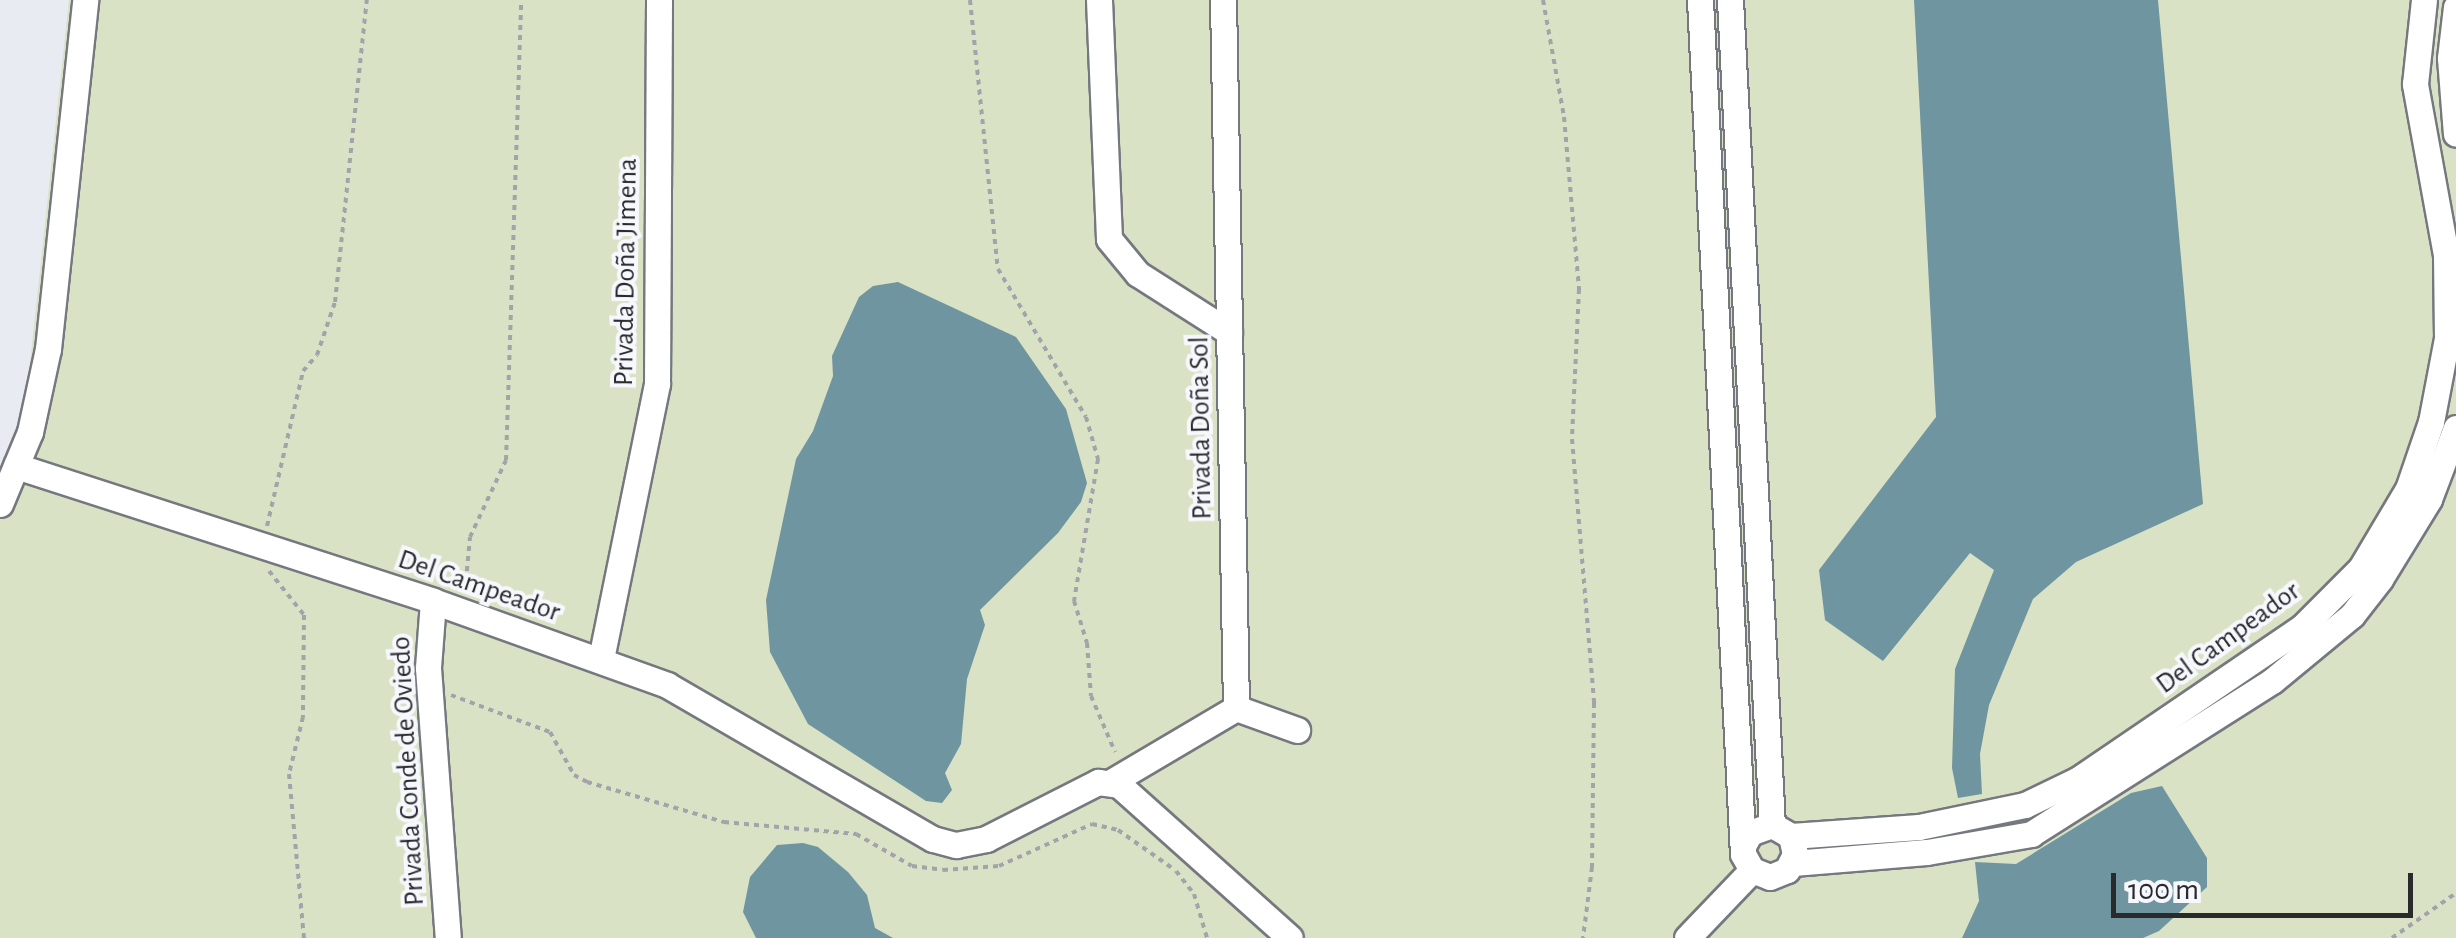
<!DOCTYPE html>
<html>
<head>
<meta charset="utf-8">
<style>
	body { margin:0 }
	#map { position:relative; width:2456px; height:938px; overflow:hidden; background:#e8ebf2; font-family:"Alegreya Sans",sans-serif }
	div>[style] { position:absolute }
	.green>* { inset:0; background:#d9e2c4 }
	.water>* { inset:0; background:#6f95a1 }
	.path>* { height:4px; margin-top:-2px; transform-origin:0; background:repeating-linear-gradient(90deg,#a2a4a9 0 5px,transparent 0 10px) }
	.roads { filter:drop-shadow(2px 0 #75787f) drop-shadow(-2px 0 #75787f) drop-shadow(0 2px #75787f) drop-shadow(0 -2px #75787f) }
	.minor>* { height:25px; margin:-12.5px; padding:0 12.5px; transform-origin:12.5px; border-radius:12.5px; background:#fff }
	span { translate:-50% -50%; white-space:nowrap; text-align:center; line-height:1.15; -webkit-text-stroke:8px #f6f8fe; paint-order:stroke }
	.street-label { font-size:28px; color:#292a2c }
	.scale { position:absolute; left:2111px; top:873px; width:302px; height:45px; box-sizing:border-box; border:5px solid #292a2c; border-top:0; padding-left:12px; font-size:30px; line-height:35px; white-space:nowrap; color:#292a2c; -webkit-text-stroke:8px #f6f8fe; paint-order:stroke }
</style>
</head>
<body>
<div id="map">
	<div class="green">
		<div style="clip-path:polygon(69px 0,2456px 0,2456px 938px,0 938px,0 472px,25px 410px)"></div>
	</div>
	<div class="water">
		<div style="clip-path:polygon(1914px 0,2158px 0,2203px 504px,2076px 562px,2033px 599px,1989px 705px,1980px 754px,1982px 794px,1958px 798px,1952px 768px,1955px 669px,1994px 570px,1970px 553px,1883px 661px,1825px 620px,1819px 570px,1936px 417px)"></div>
		<div style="clip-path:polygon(898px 282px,1016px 337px,1066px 409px,1087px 483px,1081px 502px,1058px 533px,980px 610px,985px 625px,967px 679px,961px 744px,945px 773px,952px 790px,942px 803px,926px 801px,808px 724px,770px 652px,766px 600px,796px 459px,813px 431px,833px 376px,832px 356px,859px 297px,873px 286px)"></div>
		<div style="clip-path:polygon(2162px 786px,2207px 858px,2207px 887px,2159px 931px,2143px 938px,1962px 938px,1979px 901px,1975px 862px,2016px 864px,2131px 793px)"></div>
		<div style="clip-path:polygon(803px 843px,818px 847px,848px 872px,867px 895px,875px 928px,893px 938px,756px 938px,743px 912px,750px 877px,777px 845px)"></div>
	</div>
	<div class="path">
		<div style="left:970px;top:0;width:270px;rotate:84.1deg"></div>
		<div style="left:998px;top:269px;width:172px;rotate:59.3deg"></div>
		<div style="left:1086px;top:417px;width:44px;rotate:74.1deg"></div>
		<div style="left:1098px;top:459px;width:144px;rotate:99.6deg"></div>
		<div style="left:1074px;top:601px;width:44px;rotate:72.8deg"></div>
		<div style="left:1087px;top:643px;width:53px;rotate:85.7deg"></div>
		<div style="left:1091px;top:696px;width:61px;rotate:66.8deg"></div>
		<div style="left:1543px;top:0;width:119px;rotate:79.8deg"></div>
		<div style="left:1564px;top:117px;width:173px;rotate:85deg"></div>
		<div style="left:1579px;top:289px;width:150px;rotate:92.7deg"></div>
		<div style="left:1572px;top:439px;width:265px;rotate:85.2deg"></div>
		<div style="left:1594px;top:703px;width:164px;rotate:90.7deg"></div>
		<div style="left:1592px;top:867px;width:72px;rotate:97.2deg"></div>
		<div style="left:267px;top:526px;width:159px;rotate:-76.9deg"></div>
		<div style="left:303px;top:371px;width:21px;rotate:-49deg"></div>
		<div style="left:317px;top:355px;width:56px;rotate:-71.2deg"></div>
		<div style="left:335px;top:302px;width:304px;rotate:-84deg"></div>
		<div style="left:269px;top:571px;width:56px;rotate:51.5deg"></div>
		<div style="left:304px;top:615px;width:102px;rotate:90.6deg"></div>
		<div style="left:303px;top:717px;width:59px;rotate:103.8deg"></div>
		<div style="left:289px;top:774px;width:165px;rotate:84.8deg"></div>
		<div style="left:465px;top:591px;width:54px;rotate:-84.7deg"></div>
		<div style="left:470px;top:537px;width:85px;rotate:-64.9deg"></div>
		<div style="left:506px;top:460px;width:460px;rotate:-88.1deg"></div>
		<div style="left:451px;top:695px;width:106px;rotate:20.5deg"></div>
		<div style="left:550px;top:732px;width:49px;rotate:60.8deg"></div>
		<div style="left:574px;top:775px;width:15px;rotate:28deg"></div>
		<div style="left:587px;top:782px;width:143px;rotate:16.3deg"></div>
		<div style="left:724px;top:822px;width:133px;rotate:5.2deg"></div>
		<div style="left:856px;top:834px;width:64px;rotate:29.7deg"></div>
		<div style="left:912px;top:866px;width:31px;rotate:7deg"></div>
		<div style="left:943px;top:870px;width:56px;rotate:-4.1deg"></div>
		<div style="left:999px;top:866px;width:102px;rotate:-24.3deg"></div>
		<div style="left:1092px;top:824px;width:27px;rotate:13deg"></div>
		<div style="left:1118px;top:830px;width:70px;rotate:35.1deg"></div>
		<div style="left:1176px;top:871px;width:29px;rotate:52deg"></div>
		<div style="left:1194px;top:894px;width:46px;rotate:73.5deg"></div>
		<div style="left:2392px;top:938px;width:78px;rotate:-35.1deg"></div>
	</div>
	<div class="roads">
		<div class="minor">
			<div style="left:1099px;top:0;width:239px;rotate:87.6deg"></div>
			<div style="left:1109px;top:239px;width:45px;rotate:50.4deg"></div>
			<div style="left:1138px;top:274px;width:108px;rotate:32.5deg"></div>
			<div style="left:1700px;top:0;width:855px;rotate:87.12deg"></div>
			<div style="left:1743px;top:854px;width:18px;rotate:61deg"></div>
			<div style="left:1752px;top:870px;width:19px;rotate:21deg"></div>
			<div style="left:1770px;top:877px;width:18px;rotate:-22deg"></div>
			<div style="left:1787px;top:870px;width:18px;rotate:-63deg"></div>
			<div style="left:1795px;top:854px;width:18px;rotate:-103deg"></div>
			<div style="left:1791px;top:836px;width:22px;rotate:-150deg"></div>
			<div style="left:1772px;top:825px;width:23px;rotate:160deg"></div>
			<div style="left:1750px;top:833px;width:13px;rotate:119deg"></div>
			<div style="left:1730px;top:0;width:826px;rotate:87.09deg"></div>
			<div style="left:2456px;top:7px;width:51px;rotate:96.7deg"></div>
			<div style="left:2450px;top:58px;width:76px;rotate:85.5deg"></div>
			<div style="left:16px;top:466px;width:438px;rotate:17.9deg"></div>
			<div style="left:433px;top:601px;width:249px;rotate:19.7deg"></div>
			<div style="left:667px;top:685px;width:307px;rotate:30.1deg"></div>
			<div style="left:933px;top:839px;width:24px;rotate:15deg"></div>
			<div style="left:956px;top:845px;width:31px;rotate:-11deg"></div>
			<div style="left:986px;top:839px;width:126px;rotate:-27deg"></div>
			<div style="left:1098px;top:782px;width:21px;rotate:8deg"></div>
			<div style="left:1119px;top:785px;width:229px;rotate:41.8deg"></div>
			<div style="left:0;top:504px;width:78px;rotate:-67.4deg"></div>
			<div style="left:30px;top:432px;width:85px;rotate:-77.8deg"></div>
			<div style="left:48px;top:349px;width:351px;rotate:-83.9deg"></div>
			<div style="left:433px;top:601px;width:67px;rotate:94.3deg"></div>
			<div style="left:428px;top:668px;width:271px;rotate:85.8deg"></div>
			<div style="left:601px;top:659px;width:281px;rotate:-78.5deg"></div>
			<div style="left:657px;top:384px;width:384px;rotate:-89.7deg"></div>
			<div style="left:1236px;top:708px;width:65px;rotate:19.8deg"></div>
			<div style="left:1111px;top:782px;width:145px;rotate:-30.6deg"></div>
			<div style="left:1236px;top:708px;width:708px;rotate:-91.05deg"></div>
			<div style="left:1791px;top:836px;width:128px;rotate:-4deg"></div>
			<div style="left:1919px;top:827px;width:108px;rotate:-11.7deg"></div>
			<div style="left:2025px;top:805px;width:58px;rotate:-25.7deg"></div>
			<div style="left:2077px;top:780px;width:272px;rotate:-34.2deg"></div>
			<div style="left:2302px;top:627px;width:83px;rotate:-45deg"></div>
			<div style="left:2361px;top:568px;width:92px;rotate:-59.3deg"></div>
			<div style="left:2408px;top:489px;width:71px;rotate:-71.1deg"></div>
			<div style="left:2431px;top:422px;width:86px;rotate:-79.2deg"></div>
			<div style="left:2447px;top:338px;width:83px;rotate:-90.7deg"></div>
			<div style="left:2446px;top:255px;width:174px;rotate:-100.3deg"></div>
			<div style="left:2415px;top:84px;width:84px;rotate:-83.9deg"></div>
			<div style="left:1793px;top:863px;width:134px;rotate:-4.7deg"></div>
			<div style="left:1927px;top:852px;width:106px;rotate:-9.8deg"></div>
			<div style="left:2031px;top:834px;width:285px;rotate:-32.4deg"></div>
			<div style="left:2272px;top:681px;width:104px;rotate:-39.5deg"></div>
			<div style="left:2352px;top:615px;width:46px;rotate:-52.1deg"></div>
			<div style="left:2380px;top:579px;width:94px;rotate:-58.5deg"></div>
			<div style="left:2429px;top:499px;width:76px;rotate:-69.2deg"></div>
			<div style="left:1687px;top:938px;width:94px;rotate:-46.3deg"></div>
		</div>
	</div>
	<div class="street-label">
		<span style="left:626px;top:272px;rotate:-89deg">Privada Doña Jimena</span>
		<span style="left:1201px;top:428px;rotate:-91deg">Privada Doña Sol</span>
		<span style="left:479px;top:586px;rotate:19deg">Del Campeador</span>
		<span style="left:2228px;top:638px;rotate:-36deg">Del Campeador</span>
		<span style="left:408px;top:771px;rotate:-93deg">Privada Conde de Oviedo</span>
	</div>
	<div class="scale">100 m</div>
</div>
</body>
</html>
